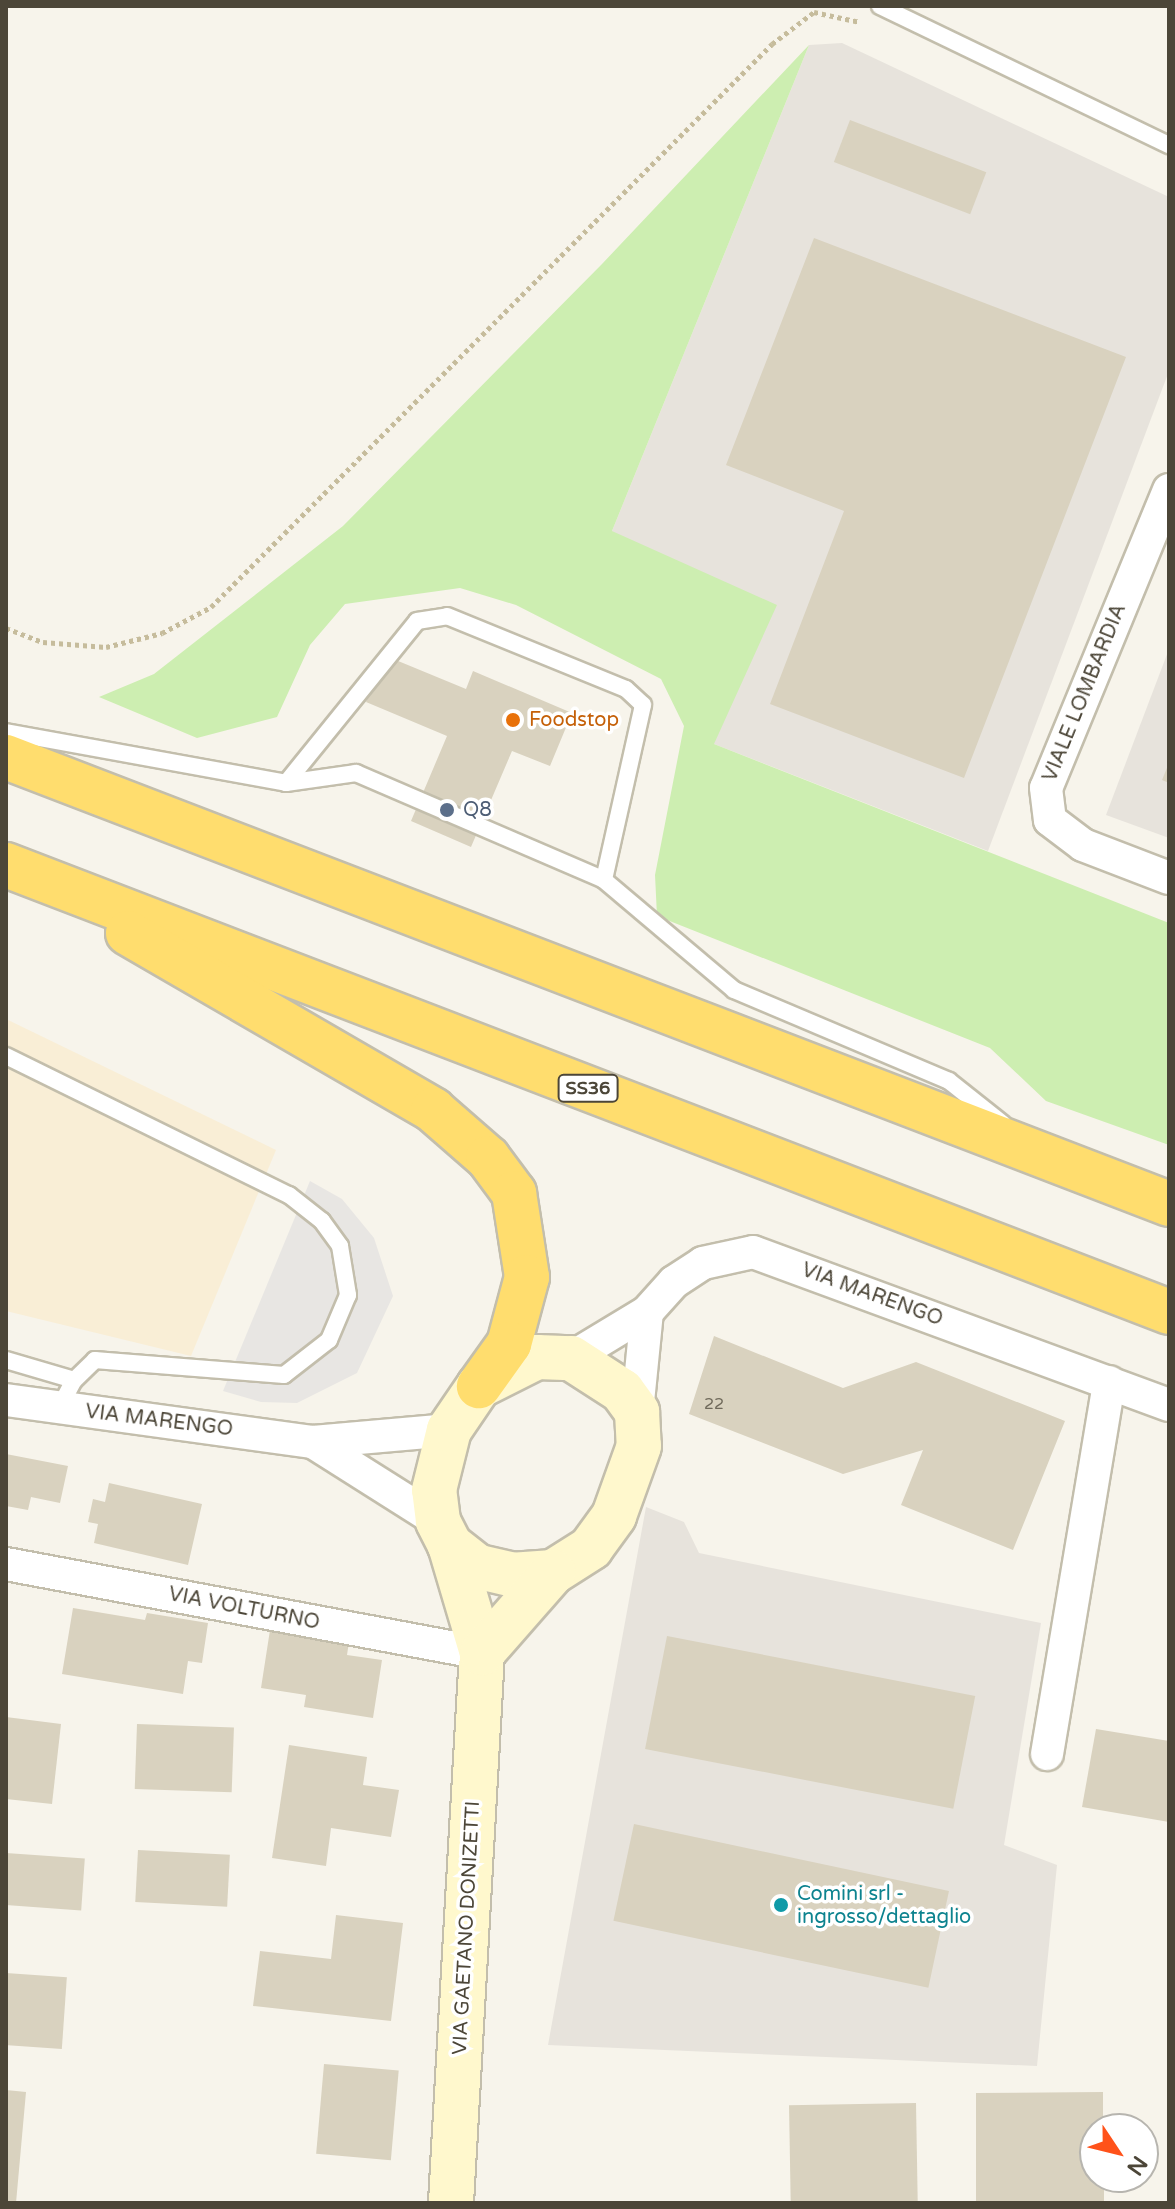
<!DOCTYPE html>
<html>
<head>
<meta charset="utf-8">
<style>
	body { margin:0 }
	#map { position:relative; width:1175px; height:2209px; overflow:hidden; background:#f7f4eb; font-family:"Varela Round",sans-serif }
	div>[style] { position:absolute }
	.commercial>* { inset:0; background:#f9eed6 }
	.industrial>* { inset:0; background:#e7e3dc }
	.green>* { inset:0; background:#cdeeb1 }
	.parking>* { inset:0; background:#e8e6e3 }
	.building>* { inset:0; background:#d9d2bf; transform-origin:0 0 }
	.path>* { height:5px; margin-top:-2.5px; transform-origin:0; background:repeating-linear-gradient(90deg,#c6bc9c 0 4px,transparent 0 8px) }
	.roads { filter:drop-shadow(2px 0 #c3beac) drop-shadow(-2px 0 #c3beac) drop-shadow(0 2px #c3beac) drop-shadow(0 -2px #c3beac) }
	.lane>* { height:16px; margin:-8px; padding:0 8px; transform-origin:8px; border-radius:8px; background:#fff }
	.street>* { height:32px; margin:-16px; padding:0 16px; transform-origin:16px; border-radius:16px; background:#fff }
	.secondary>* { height:44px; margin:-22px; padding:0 22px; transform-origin:22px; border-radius:22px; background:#fff8cd }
	.highway>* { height:44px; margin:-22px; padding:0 22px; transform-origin:22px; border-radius:22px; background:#ffdd6e }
	.dots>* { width:22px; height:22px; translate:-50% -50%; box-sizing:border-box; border:4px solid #fff; border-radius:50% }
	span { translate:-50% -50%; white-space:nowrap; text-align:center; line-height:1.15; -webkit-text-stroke:7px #fff; paint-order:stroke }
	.number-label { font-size:16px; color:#6f695a }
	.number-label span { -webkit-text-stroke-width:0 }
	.shield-label span { padding:2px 6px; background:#fff; border:2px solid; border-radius:6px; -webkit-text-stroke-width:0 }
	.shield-label { font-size:18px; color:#4c4638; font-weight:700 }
	.street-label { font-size:20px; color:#4c4638 }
	.food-label { font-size:20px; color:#c56008 }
	.left { translate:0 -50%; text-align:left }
	.service-label { font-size:20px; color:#4e5e75 }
	.culture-label { font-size:20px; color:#0d838f }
	.frame { position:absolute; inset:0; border:8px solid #4c4638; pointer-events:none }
	.north { position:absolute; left:1079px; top:2113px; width:80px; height:80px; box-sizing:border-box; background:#fff; border:2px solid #b7b5af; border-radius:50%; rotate:125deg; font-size:22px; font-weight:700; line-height:32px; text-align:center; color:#4c4638 }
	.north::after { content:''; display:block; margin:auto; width:28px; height:36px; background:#ff521a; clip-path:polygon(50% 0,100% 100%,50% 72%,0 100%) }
</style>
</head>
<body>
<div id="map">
	<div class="commercial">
		<div style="clip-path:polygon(6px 1019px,276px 1150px,191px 1356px,6px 1311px)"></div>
	</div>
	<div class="industrial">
		<div style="clip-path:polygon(842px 43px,1169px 197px,1169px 371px,988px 851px,714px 744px,612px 531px,809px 45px)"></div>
		<div style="clip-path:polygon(1169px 649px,1169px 838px,1106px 815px)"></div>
		<div style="clip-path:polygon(646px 1507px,684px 1522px,699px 1553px,1041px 1623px,1004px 1845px,1057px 1865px,1037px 2066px,548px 2045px)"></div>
	</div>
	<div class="green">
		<div style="clip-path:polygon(809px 45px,612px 531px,777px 605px,714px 744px,1169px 923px,1169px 1145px,1046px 1101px,990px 1048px,657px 916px,655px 875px,684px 726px,661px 679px,516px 605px,460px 588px,345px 604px,310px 645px,277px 717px,197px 738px,99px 697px,154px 674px,343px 526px,602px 264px)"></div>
	</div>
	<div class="parking">
		<div style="clip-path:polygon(310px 1181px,342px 1199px,374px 1238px,393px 1296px,357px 1373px,297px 1403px,261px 1402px,223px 1391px)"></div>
	</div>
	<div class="building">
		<div style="left:850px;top:120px;width:146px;height:45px;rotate:21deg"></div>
		<div style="clip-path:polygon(814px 238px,1126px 357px,964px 778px,770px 704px,844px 511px,726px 465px)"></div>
		<div style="clip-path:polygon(386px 656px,466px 689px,473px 671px,572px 713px,550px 766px,512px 751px,471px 847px,411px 821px,447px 736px,366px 702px)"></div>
		<div style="clip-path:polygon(1169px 763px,1169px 783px,1162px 780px)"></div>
		<div style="clip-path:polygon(714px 1336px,843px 1388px,916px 1362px,1065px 1421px,1013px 1550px,901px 1505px,923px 1450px,843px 1474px,689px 1414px)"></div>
		<div style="clip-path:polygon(6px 1454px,68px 1466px,60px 1503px,31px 1497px,28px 1510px,6px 1506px)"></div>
		<div style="clip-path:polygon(109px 1483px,202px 1504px,188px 1565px,94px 1543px,98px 1524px,88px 1522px,93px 1499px,105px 1502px)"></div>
		<div style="clip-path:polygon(73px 1608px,145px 1620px,147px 1613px,208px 1623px,202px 1663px,188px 1661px,183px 1694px,62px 1674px)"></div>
		<div style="clip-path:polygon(270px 1630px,349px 1642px,347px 1655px,382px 1660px,373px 1718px,304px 1707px,306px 1695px,261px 1688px)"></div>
		<div style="left:667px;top:1636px;width:314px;height:115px;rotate:11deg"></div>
		<div style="clip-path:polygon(6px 1717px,61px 1724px,52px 1804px,6px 1799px)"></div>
		<div style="left:137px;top:1724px;width:97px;height:65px;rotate:2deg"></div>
		<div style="clip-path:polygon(1096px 1729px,1169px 1741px,1169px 1822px,1082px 1807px)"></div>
		<div style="clip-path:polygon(289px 1745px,367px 1757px,363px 1785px,399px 1790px,391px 1837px,331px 1828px,326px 1866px,272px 1858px)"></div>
		<div style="left:634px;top:1824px;width:322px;height:99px;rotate:12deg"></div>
		<div style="left:138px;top:1850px;width:92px;height:52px;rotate:3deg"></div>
		<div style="left:6px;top:1853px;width:79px;height:52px;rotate:4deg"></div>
		<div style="clip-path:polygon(336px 1915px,403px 1923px,391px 2021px,253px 2006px,260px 1951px,331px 1959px)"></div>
		<div style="left:6px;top:1973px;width:61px;height:72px;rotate:4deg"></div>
		<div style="left:324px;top:2064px;width:75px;height:90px;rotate:5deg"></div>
		<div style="clip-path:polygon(6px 2090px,26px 2092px,16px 2203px,6px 2203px)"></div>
		<div style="clip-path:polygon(1103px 2092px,1103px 2129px,1095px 2129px,1095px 2177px,1104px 2177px,1104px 2203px,976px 2203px,976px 2093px)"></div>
		<div style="left:916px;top:2103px;width:100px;height:127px;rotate:89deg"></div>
	</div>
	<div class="path">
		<div style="left:6px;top:628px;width:40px;rotate:21deg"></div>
		<div style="left:43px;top:642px;width:63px;rotate:4.5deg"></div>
		<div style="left:106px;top:647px;width:58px;rotate:-14deg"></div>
		<div style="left:162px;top:633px;width:55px;rotate:-28deg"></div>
		<div style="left:211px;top:607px;width:795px;rotate:-45.1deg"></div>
		<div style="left:772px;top:44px;width:53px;rotate:-37.3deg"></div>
		<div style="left:814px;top:12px;width:47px;rotate:12.3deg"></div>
	</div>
	<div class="roads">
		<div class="lane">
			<div style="left:880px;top:6px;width:321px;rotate:25.7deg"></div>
			<div style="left:6px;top:732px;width:285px;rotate:10.3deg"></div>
			<div style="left:286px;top:783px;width:71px;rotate:-8.1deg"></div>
			<div style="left:356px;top:773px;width:270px;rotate:23.3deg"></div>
			<div style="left:604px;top:880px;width:170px;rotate:40.2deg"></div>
			<div style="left:734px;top:990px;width:233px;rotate:22.9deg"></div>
			<div style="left:949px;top:1081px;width:68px;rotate:38.4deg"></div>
			<div style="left:286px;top:783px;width:208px;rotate:-51deg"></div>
			<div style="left:417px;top:621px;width:30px;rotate:-9deg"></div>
			<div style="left:447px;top:616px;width:193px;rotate:22.2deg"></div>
			<div style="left:626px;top:689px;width:23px;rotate:43deg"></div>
			<div style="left:643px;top:705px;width:179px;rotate:102.6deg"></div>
			<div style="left:6px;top:1056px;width:315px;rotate:26.2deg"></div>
			<div style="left:289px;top:1195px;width:42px;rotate:38.2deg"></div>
			<div style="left:322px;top:1221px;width:31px;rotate:54deg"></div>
			<div style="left:340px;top:1246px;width:50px;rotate:80.7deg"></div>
			<div style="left:348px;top:1295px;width:49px;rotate:112.9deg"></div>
			<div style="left:329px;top:1340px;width:57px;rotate:142.1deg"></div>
			<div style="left:284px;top:1375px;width:190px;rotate:-175.5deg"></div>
			<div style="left:95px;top:1360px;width:29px;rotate:136deg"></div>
			<div style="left:74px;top:1380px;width:32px;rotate:118deg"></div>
			<div style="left:6px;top:1360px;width:71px;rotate:16.4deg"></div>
		</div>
		<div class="street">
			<div style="left:1169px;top:490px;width:322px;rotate:112.4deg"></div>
			<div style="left:1046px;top:788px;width:32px;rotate:83deg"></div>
			<div style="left:1050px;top:820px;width:41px;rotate:37.1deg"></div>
			<div style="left:1083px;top:845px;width:92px;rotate:21deg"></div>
			<div style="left:571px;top:1358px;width:89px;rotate:-31.2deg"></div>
			<div style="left:647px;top:1312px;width:40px;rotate:-48deg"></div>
			<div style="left:674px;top:1282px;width:35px;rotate:-33deg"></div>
			<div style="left:703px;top:1263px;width:51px;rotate:-12.4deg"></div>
			<div style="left:753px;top:1252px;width:443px;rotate:20.2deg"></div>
			<div style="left:6px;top:1400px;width:310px;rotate:7.8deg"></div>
			<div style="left:313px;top:1442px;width:137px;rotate:-5deg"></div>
			<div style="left:637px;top:1412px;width:100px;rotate:-84.3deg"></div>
			<div style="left:313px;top:1442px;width:148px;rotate:32.3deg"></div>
			<div style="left:6px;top:1564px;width:484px;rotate:10.6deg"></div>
			<div style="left:1047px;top:1754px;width:377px;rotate:-80.5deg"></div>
		</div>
		<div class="secondary">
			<div style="left:537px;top:1357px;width:34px;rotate:2deg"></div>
			<div style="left:571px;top:1358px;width:61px;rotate:32.9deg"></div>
			<div style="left:622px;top:1391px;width:26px;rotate:54deg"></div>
			<div style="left:637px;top:1412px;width:34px;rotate:87deg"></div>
			<div style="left:639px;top:1446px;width:74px;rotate:109.7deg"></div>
			<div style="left:614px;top:1516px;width:39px;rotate:126deg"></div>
			<div style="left:591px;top:1548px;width:45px;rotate:147.7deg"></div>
			<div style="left:553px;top:1572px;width:39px;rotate:176deg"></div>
			<div style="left:514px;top:1575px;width:37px;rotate:-167deg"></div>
			<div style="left:478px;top:1567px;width:36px;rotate:-142deg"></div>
			<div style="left:450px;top:1545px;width:27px;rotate:-117deg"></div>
			<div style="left:438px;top:1521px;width:31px;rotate:-97deg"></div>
			<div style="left:434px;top:1490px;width:62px;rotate:-76deg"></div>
			<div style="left:449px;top:1430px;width:53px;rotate:-55.7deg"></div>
			<div style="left:479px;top:1386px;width:65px;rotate:-26.6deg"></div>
			<div style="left:450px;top:1545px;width:113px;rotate:73.5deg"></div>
			<div style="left:482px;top:1653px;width:551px;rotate:93.23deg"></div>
			<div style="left:482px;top:1653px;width:108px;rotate:-48.8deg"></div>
		</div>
		<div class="highway">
			<div style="left:6px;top:757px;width:1246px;rotate:21.02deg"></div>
			<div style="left:6px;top:865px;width:1246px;rotate:21.02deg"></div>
			<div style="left:128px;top:933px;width:353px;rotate:30.1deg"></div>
			<div style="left:433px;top:1110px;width:73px;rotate:41.1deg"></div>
			<div style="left:488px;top:1158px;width:44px;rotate:53.4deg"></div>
			<div style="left:514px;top:1193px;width:85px;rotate:81.2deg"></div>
			<div style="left:527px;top:1277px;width:69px;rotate:105deg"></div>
			<div style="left:509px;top:1344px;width:52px;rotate:125.5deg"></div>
		</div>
	</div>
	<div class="dots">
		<div style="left:513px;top:720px;background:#e8710a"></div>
		<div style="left:447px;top:810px;background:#5c6f8a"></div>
		<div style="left:781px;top:1905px;background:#0f9aa8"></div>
	</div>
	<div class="number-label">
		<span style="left:714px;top:1404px">22</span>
	</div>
	<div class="shield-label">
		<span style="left:588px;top:1088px">SS36</span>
	</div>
	<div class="street-label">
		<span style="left:1085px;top:693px;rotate:-68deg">VIALE LOMBARDIA</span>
		<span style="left:872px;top:1295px;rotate:20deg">VIA MARENGO</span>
		<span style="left:159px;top:1421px;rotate:7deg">VIA MARENGO</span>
		<span style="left:244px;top:1609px;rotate:11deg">VIA VOLTURNO</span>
		<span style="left:467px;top:1928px;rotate:-87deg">VIA GAETANO DONIZETTI</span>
	</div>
	<div class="food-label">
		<span class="left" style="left:529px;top:720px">Foodstop</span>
	</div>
	<div class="service-label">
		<span class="left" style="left:463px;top:810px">Q8</span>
	</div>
	<div class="culture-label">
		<span class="left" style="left:797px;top:1906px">Comini srl -<br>ingrosso/dettaglio</span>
	</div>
	<div class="frame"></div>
	<div class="north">N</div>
</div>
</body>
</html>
